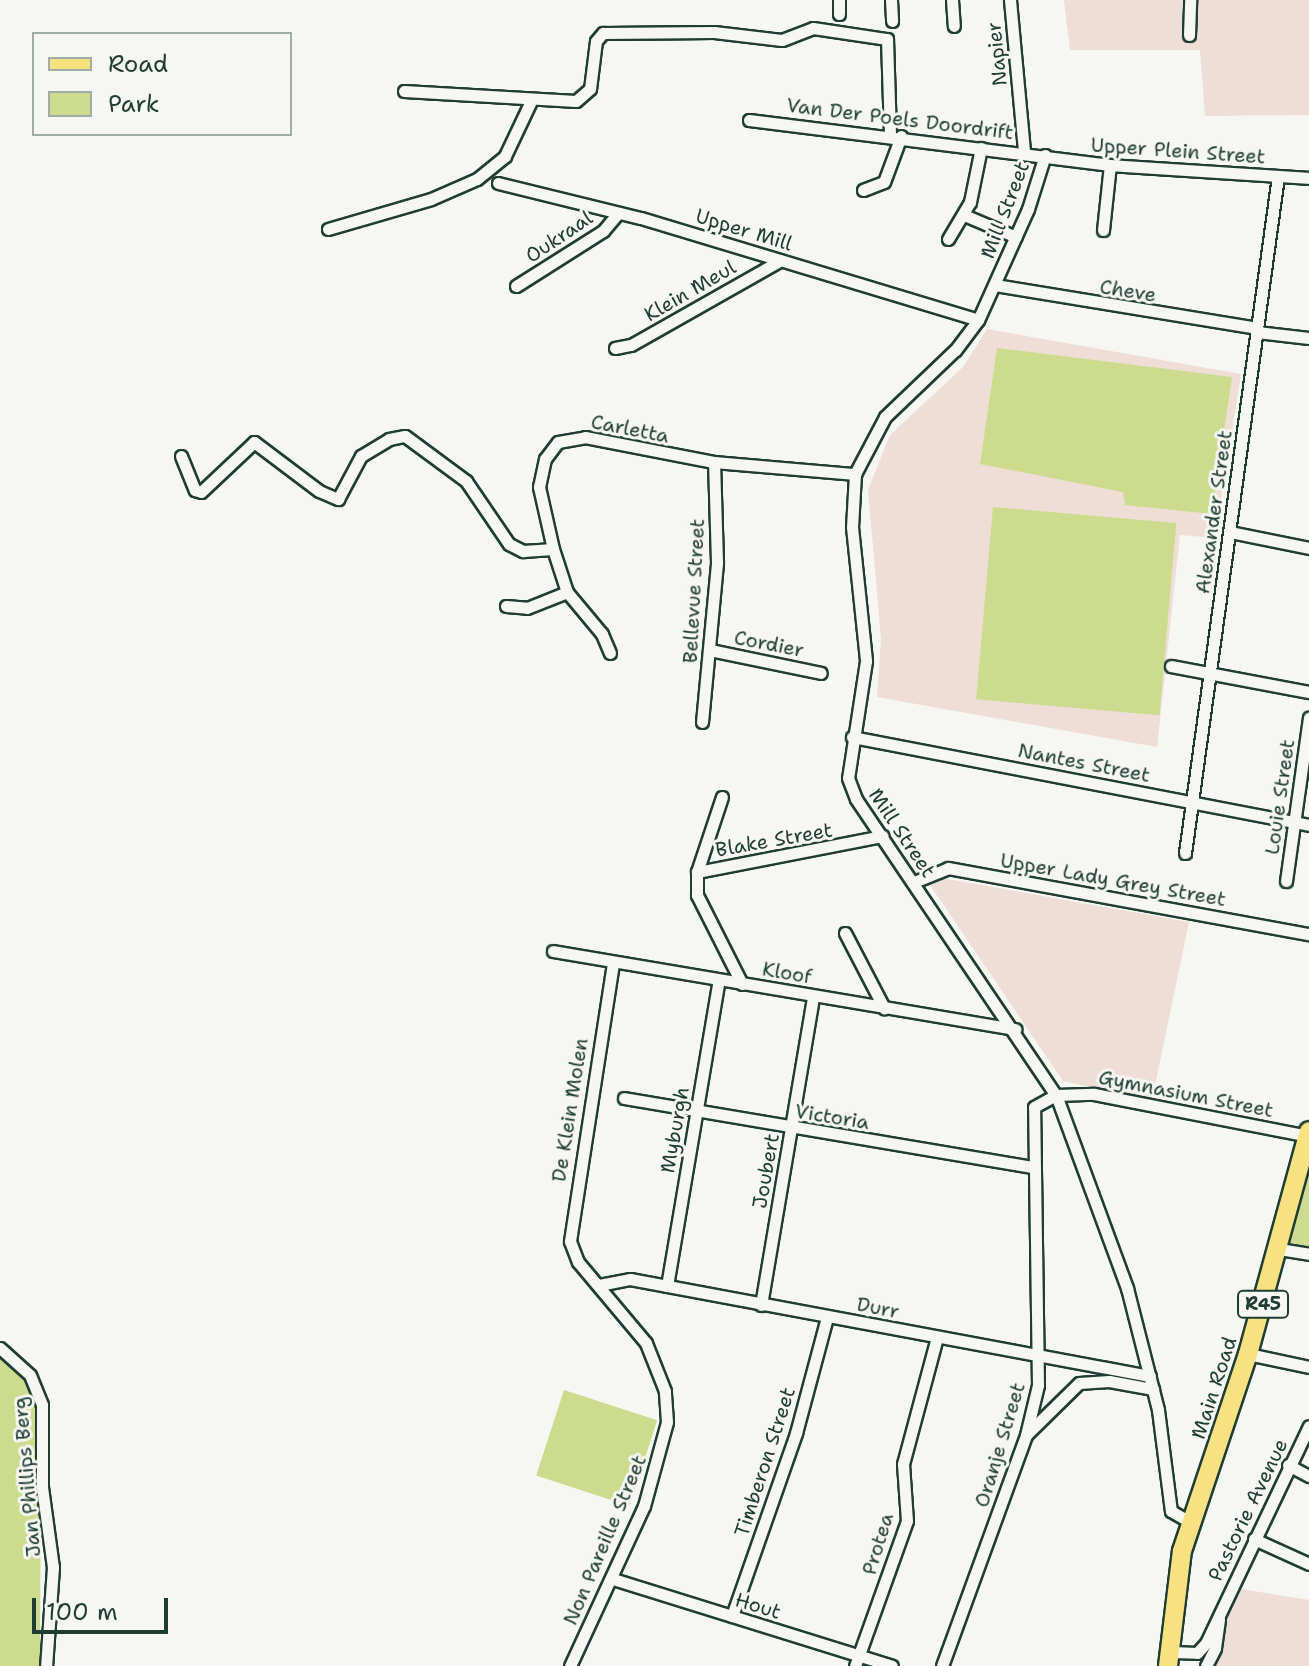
<!DOCTYPE html>
<html>
<head>
<meta charset="utf-8">
<style>
	body { margin:0 }
	#map { position:relative; width:1309px; height:1666px; overflow:hidden; background:#f6f6f2; font-family:"Shantell Sans",sans-serif }
	div>[style] { position:absolute }
	.built>* { inset:0; background:#eeded5 }
	.green>* { inset:0; background:#cddb8f; transform-origin:0 0 }
	.roads { filter:drop-shadow(2px 0 #1f3d34) drop-shadow(-2px 0 #1f3d34) drop-shadow(0 2px #1f3d34) drop-shadow(0 -2px #1f3d34) }
	.minor>* { height:11px; margin:-5.5px; padding:0 5.5px; transform-origin:5.5px; border-radius:5.5px; background:#f6f6f2 }
	.primary>* { height:18px; margin:-9px; padding:0 9px; transform-origin:9px; border-radius:9px; background:#f6e281 }
	span { translate:-50% -50%; white-space:nowrap; text-align:center; line-height:1.15; -webkit-text-stroke:6px #f6f6f2; paint-order:stroke }
	.shield-label span { padding:2px 6px; background:#f6f6f2; border:2px solid; border-radius:6px; -webkit-text-stroke-width:0 }
	.shield-label { font-size:18px; color:#1f3d34; font-weight:700 }
	.street-label { font-size:20px; color:#1f3d34 }
	.legend { position:absolute; left:32px; top:32px; width:260px; height:104px; box-sizing:border-box; background:#f6f6f2; border:2px solid #a0aca6; margin:0; padding:10px 14px; list-style:none; font-size:24px; color:#1f3d34 }
	.legend li { display:flex; align-items:center; gap:16px; height:40px }
	.legend b { width:40px; border:2px solid #a0aca6 }
	.scale { position:absolute; left:32px; top:1598px; width:136px; height:36px; box-sizing:border-box; border:4px solid #1f3d34; border-top:0; padding-left:10px; font-size:24px; line-height:28px; white-space:nowrap; color:#1f3d34; -webkit-text-stroke:6px #f6f6f2; paint-order:stroke }
</style>
</head>
<body>
<div id="map">
	<div class="built">
		<div style="clip-path:polygon(1064px 0,1309px 0,1309px 115px,1205px 116px,1200px 50px,1070px 50px)"></div>
		<div style="clip-path:polygon(987px 329px,1241px 374px,1215px 538px,1180px 535px,1157px 747px,877px 697px,881px 639px,868px 490px,890px 435px,963px 367px)"></div>
		<div style="clip-path:polygon(942px 878px,1189px 922px,1152px 1100px,1063px 1081px,930px 885px)"></div>
		<div style="clip-path:polygon(1240px 1589px,1309px 1600px,1309px 1666px,1206px 1666px)"></div>
	</div>
	<div class="green">
		<div style="clip-path:polygon(997px 348px,1232px 377px,1212px 514px,1125px 505px,1123px 492px,980px 464px)"></div>
		<div style="left:993px;top:507px;width:184px;height:193px;rotate:5deg"></div>
		<div style="clip-path:polygon(1309px 1159px,1309px 1247px,1286px 1243px)"></div>
		<div style="clip-path:polygon(0 1353px,27px 1371px,41px 1429px,40px 1666px,0 1666px)"></div>
		<div style="left:564px;top:1390px;width:98px;height:90px;rotate:18deg"></div>
	</div>
	<div class="roads">
		<div class="minor">
			<div style="left:891px;top:0;width:21px;rotate:87deg"></div>
			<div style="left:952px;top:0;width:26px;rotate:86deg"></div>
			<div style="left:1010px;top:0;width:153px;rotate:84.7deg"></div>
			<div style="left:839px;top:14px;width:14px;rotate:-90deg"></div>
			<div style="left:1189px;top:35px;width:35px;rotate:-88deg"></div>
			<div style="left:404px;top:91px;width:172px;rotate:3.3deg"></div>
			<div style="left:576px;top:101px;width:18px;rotate:-41deg"></div>
			<div style="left:590px;top:89px;width:48px;rotate:-82.9deg"></div>
			<div style="left:596px;top:41px;width:11px;rotate:-49deg"></div>
			<div style="left:603px;top:33px;width:111px;rotate:-0.5deg"></div>
			<div style="left:714px;top:32px;width:68px;rotate:6.7deg"></div>
			<div style="left:782px;top:40px;width:33px;rotate:-21deg"></div>
			<div style="left:813px;top:28px;width:75px;rotate:8.5deg"></div>
			<div style="left:887px;top:39px;width:96px;rotate:88.2deg"></div>
			<div style="left:749px;top:120px;width:364px;rotate:7.1deg"></div>
			<div style="left:1110px;top:165px;width:199px;rotate:3.7deg"></div>
			<div style="left:1045px;top:155px;width:57px;rotate:107.5deg"></div>
			<div style="left:1028px;top:209px;width:122px;rotate:114.2deg"></div>
			<div style="left:978px;top:320px;width:38px;rotate:127deg"></div>
			<div style="left:955px;top:350px;width:97px;rotate:136.3deg"></div>
			<div style="left:885px;top:417px;width:64px;rotate:117.8deg"></div>
			<div style="left:855px;top:474px;width:53px;rotate:93.2deg"></div>
			<div style="left:852px;top:527px;width:135px;rotate:84deg"></div>
			<div style="left:866px;top:661px;width:118px;rotate:98.7deg"></div>
			<div style="left:848px;top:778px;width:22px;rotate:69deg"></div>
			<div style="left:856px;top:799px;width:357px;rotate:56deg"></div>
			<div style="left:1056px;top:1095px;width:206px;rotate:69.8deg"></div>
			<div style="left:1127px;top:1288px;width:126px;rotate:75.7deg"></div>
			<div style="left:1158px;top:1410px;width:102px;rotate:82.7deg"></div>
			<div style="left:1171px;top:1511px;width:24px;rotate:30deg"></div>
			<div style="left:498px;top:183px;width:147px;rotate:13.8deg"></div>
			<div style="left:641px;top:218px;width:352px;rotate:16.8deg"></div>
			<div style="left:863px;top:190px;width:22px;rotate:-21deg"></div>
			<div style="left:884px;top:182px;width:49px;rotate:-69.7deg"></div>
			<div style="left:964px;top:215px;width:56px;rotate:22.9deg"></div>
			<div style="left:328px;top:229px;width:107px;rotate:-16.2deg"></div>
			<div style="left:431px;top:199px;width:50px;rotate:-23.5deg"></div>
			<div style="left:477px;top:179px;width:36px;rotate:-39deg"></div>
			<div style="left:505px;top:156px;width:63px;rotate:-64.7deg"></div>
			<div style="left:1103px;top:230px;width:65px;rotate:-83.9deg"></div>
			<div style="left:948px;top:239px;width:43px;rotate:-59.3deg"></div>
			<div style="left:970px;top:202px;width:55px;rotate:-78.5deg"></div>
			<div style="left:995px;top:285px;width:266px;rotate:9.3deg"></div>
			<div style="left:516px;top:286px;width:103px;rotate:-32.3deg"></div>
			<div style="left:603px;top:231px;width:23px;rotate:-50deg"></div>
			<div style="left:1257px;top:332px;width:52px;rotate:6.6deg"></div>
			<div style="left:615px;top:348px;width:16px;rotate:-11deg"></div>
			<div style="left:631px;top:345px;width:172px;rotate:-29.5deg"></div>
			<div style="left:181px;top:456px;width:37px;rotate:68deg"></div>
			<div style="left:195px;top:490px;width:6px;rotate:18deg"></div>
			<div style="left:201px;top:492px;width:73px;rotate:-43.3deg"></div>
			<div style="left:254px;top:442px;width:81px;rotate:37deg"></div>
			<div style="left:319px;top:491px;width:21px;rotate:23deg"></div>
			<div style="left:338px;top:499px;width:49px;rotate:-61.9deg"></div>
			<div style="left:361px;top:456px;width:33px;rotate:-31deg"></div>
			<div style="left:389px;top:439px;width:16px;rotate:-11deg"></div>
			<div style="left:405px;top:436px;width:76px;rotate:36.4deg"></div>
			<div style="left:466px;top:481px;width:76px;rotate:55.7deg"></div>
			<div style="left:509px;top:544px;width:16px;rotate:27deg"></div>
			<div style="left:523px;top:551px;width:30px;rotate:-4deg"></div>
			<div style="left:1230px;top:532px;width:81px;rotate:11.4deg"></div>
			<div style="left:506px;top:606px;width:21px;rotate:5deg"></div>
			<div style="left:527px;top:608px;width:43px;rotate:-21.8deg"></div>
			<div style="left:710px;top:650px;width:113px;rotate:11.7deg"></div>
			<div style="left:610px;top:653px;width:21px;rotate:-113deg"></div>
			<div style="left:602px;top:634px;width:55px;rotate:-129.8deg"></div>
			<div style="left:567px;top:592px;width:45px;rotate:-108deg"></div>
			<div style="left:553px;top:549px;width:64px;rotate:-102.7deg"></div>
			<div style="left:539px;top:487px;width:29px;rotate:-78deg"></div>
			<div style="left:545px;top:459px;width:21px;rotate:-53deg"></div>
			<div style="left:558px;top:442px;width:27px;rotate:-10deg"></div>
			<div style="left:585px;top:437px;width:131px;rotate:11deg"></div>
			<div style="left:714px;top:462px;width:142px;rotate:4.9deg"></div>
			<div style="left:1171px;top:666px;width:140px;rotate:10.7deg"></div>
			<div style="left:702px;top:722px;width:161px;rotate:-84.6deg"></div>
			<div style="left:717px;top:562px;width:100px;rotate:-91.7deg"></div>
			<div style="left:852px;top:737px;width:465px;rotate:10.9deg"></div>
			<div style="left:1185px;top:853px;width:683px;rotate:-82.18deg"></div>
			<div style="left:697px;top:872px;width:79px;rotate:-71.6deg"></div>
			<div style="left:1286px;top:881px;width:165px;rotate:-82deg"></div>
			<div style="left:914px;top:882px;width:37px;rotate:-22deg"></div>
			<div style="left:948px;top:868px;width:367px;rotate:10.4deg"></div>
			<div style="left:845px;top:933px;width:85px;rotate:62.5deg"></div>
			<div style="left:553px;top:951px;width:469px;rotate:9.6deg"></div>
			<div style="left:742px;top:984px;width:100px;rotate:-116.8deg"></div>
			<div style="left:697px;top:895px;width:23px;rotate:-90deg"></div>
			<div style="left:697px;top:872px;width:189px;rotate:-11deg"></div>
			<div style="left:624px;top:1098px;width:416px;rotate:9.6deg"></div>
			<div style="left:1279px;top:1249px;width:30px;rotate:9deg"></div>
			<div style="left:599px;top:1285px;width:32px;rotate:-11deg"></div>
			<div style="left:630px;top:1279px;width:529px;rotate:10.57deg"></div>
			<div style="left:667px;top:1286px;width:310px;rotate:-80.4deg"></div>
			<div style="left:761px;top:1305px;width:313px;rotate:-80.4deg"></div>
			<div style="left:0;top:1348px;width:40px;rotate:42deg"></div>
			<div style="left:30px;top:1375px;width:32px;rotate:68deg"></div>
			<div style="left:42px;top:1405px;width:82px;rotate:90deg"></div>
			<div style="left:42px;top:1487px;width:81px;rotate:82.2deg"></div>
			<div style="left:53px;top:1567px;width:99px;rotate:94deg"></div>
			<div style="left:1248px;top:1354px;width:62px;rotate:12deg"></div>
			<div style="left:1027px;top:1434px;width:73px;rotate:-44.4deg"></div>
			<div style="left:1079px;top:1383px;width:30px;rotate:-4deg"></div>
			<div style="left:1109px;top:1381px;width:45px;rotate:10.3deg"></div>
			<div style="left:1288px;top:1465px;width:24px;rotate:28deg"></div>
			<div style="left:1254px;top:1539px;width:60px;rotate:24.4deg"></div>
			<div style="left:613px;top:1579px;width:292px;rotate:17.3deg"></div>
			<div style="left:732px;top:1616px;width:194px;rotate:-70.7deg"></div>
			<div style="left:796px;top:1433px;width:120px;rotate:-75deg"></div>
			<div style="left:1172px;top:1652px;width:25px;rotate:2deg"></div>
			<div style="left:1197px;top:1653px;width:13px;rotate:-48deg"></div>
			<div style="left:1206px;top:1643px;width:240px;rotate:-64.6deg"></div>
			<div style="left:570px;top:1666px;width:176px;rotate:-65.2deg"></div>
			<div style="left:644px;top:1506px;width:87px;rotate:-74.7deg"></div>
			<div style="left:667px;top:1422px;width:31px;rotate:-94deg"></div>
			<div style="left:665px;top:1391px;width:52px;rotate:-111.6deg"></div>
			<div style="left:646px;top:1343px;width:106px;rotate:-130deg"></div>
			<div style="left:578px;top:1262px;width:22px;rotate:-111deg"></div>
			<div style="left:570px;top:1241px;width:282px;rotate:-81.2deg"></div>
			<div style="left:855px;top:1666px;width:154px;rotate:-70.3deg"></div>
			<div style="left:907px;top:1521px;width:57px;rotate:-94deg"></div>
			<div style="left:903px;top:1464px;width:131px;rotate:-75deg"></div>
			<div style="left:942px;top:1666px;width:246px;rotate:-70deg"></div>
			<div style="left:1026px;top:1435px;width:51px;rotate:-76.5deg"></div>
			<div style="left:1038px;top:1385px;width:278px;rotate:-90.8deg"></div>
			<div style="left:1034px;top:1107px;width:25px;rotate:-29deg"></div>
			<div style="left:1056px;top:1095px;width:38px;rotate:-2deg"></div>
			<div style="left:1094px;top:1094px;width:218px;rotate:11.1deg"></div>
			<div style="left:1206px;top:1666px;width:20px;rotate:-63deg"></div>
			<div style="left:1215px;top:1648px;width:29px;rotate:-82deg"></div>
		</div>
		<div class="primary">
			<div style="left:1168px;top:1666px;width:116px;rotate:-83.1deg"></div>
			<div style="left:1182px;top:1551px;width:208px;rotate:-71.5deg"></div>
			<div style="left:1248px;top:1354px;width:231px;rotate:-74.7deg"></div>
		</div>
	</div>
	<div class="shield-label">
		<span style="left:1263px;top:1304px">R45</span>
	</div>
	<div class="street-label">
		<span style="left:997px;top:54px;rotate:-96deg">Napier</span>
		<span style="left:900px;top:119px;rotate:7deg">Van Der Poels Doordrift</span>
		<span style="left:1178px;top:151px;rotate:4deg">Upper Plein Street</span>
		<span style="left:1005px;top:210px;rotate:-69deg">Mill Street</span>
		<span style="left:744px;top:230px;rotate:17deg">Upper Mill</span>
		<span style="left:559px;top:237px;rotate:-34deg">Oukraal</span>
		<span style="left:690px;top:291px;rotate:-30deg">Klein Meul</span>
		<span style="left:1128px;top:291px;rotate:9deg">Cheve</span>
		<span style="left:630px;top:429px;rotate:11deg">Carletta</span>
		<span style="left:1214px;top:512px;rotate:-82deg">Alexander Street</span>
		<span style="left:694px;top:591px;rotate:-87deg">Bellevue Street</span>
		<span style="left:769px;top:644px;rotate:11deg">Cordier</span>
		<span style="left:1084px;top:763px;rotate:11deg">Nantes Street</span>
		<span style="left:1280px;top:797px;rotate:-82deg">Louie Street</span>
		<span style="left:902px;top:833px;rotate:56deg">Mill Street</span>
		<span style="left:774px;top:840px;rotate:-10deg">Blake Street</span>
		<span style="left:1113px;top:880px;rotate:10deg">Upper Lady Grey Street</span>
		<span style="left:787px;top:973px;rotate:10deg">Kloof</span>
		<span style="left:1186px;top:1094px;rotate:11deg">Gymnasium Street</span>
		<span style="left:570px;top:1110px;rotate:-81deg">De Klein Molen</span>
		<span style="left:832px;top:1117px;rotate:9deg">Victoria</span>
		<span style="left:675px;top:1130px;rotate:-80deg">Myburgh</span>
		<span style="left:766px;top:1171px;rotate:-80deg">Joubert</span>
		<span style="left:878px;top:1308px;rotate:11deg">Durr</span>
		<span style="left:1214px;top:1388px;rotate:-72deg">Main Road</span>
		<span style="left:1000px;top:1445px;rotate:-73deg">Oranje Street</span>
		<span style="left:765px;top:1462px;rotate:-72deg">Timberon Street</span>
		<span style="left:27px;top:1477px;rotate:-95deg">Jan Phillips Berg</span>
		<span style="left:1248px;top:1510px;rotate:-64deg">Pastorie Avenue</span>
		<span style="left:605px;top:1540px;rotate:-67deg">Non Pareille Street</span>
		<span style="left:878px;top:1544px;rotate:-73deg">Protea</span>
		<span style="left:758px;top:1606px;rotate:17deg">Hout</span>
	</div>
	<ul class="legend">
	<li><b style="height:10px;background:#f6e281"></b>Road</li>
	<li><b style="height:22px;background:#cddb8f"></b>Park</li>
	</ul>
	<div class="scale">100 m</div>
</div>
</body>
</html>
